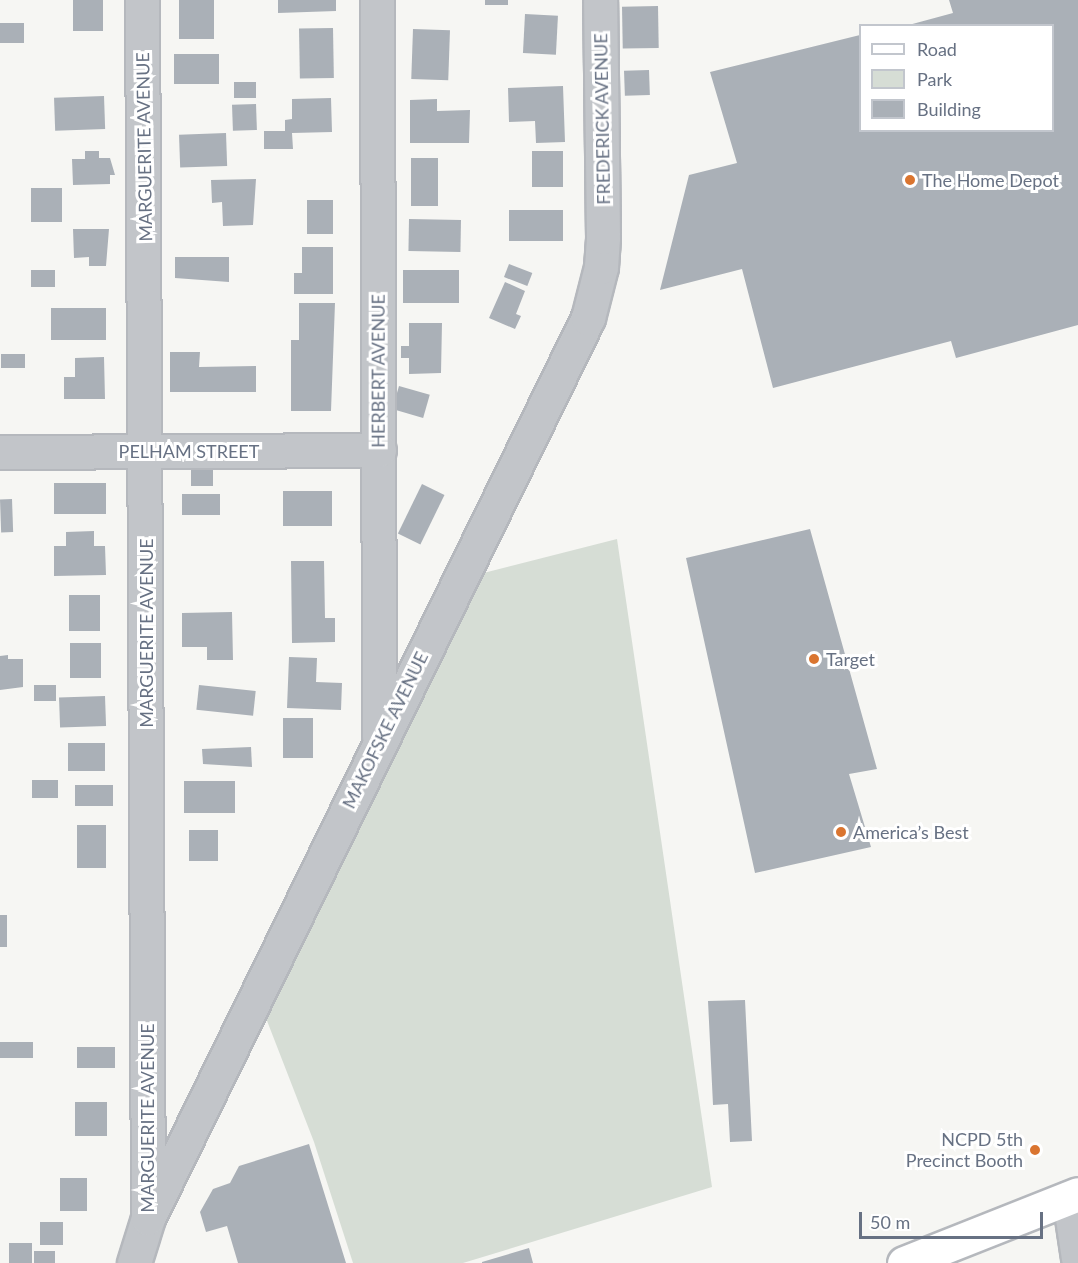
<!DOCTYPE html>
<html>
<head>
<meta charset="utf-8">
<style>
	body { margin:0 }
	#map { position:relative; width:1078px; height:1263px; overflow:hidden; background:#f6f6f3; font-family:Lato,sans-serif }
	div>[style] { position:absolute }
	.green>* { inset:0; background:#d6ddd5 }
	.building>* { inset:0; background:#aab0b7; transform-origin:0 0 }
	.roads { filter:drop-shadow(2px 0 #b5b8bd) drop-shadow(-2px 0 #b5b8bd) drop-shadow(0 2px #b5b8bd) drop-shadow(0 -2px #b5b8bd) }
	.minor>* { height:33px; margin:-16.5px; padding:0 16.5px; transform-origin:16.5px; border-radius:16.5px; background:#c2c5c9 }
	.major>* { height:33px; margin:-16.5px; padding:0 16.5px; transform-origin:16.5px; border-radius:16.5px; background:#fff }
	.dots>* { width:16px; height:16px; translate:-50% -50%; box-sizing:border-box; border:3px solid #fff; border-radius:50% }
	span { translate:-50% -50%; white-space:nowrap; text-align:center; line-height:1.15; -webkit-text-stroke:6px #fff; paint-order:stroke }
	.street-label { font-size:18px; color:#677183 }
	.poi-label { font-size:18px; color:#677183 }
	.left { translate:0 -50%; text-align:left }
	.right { translate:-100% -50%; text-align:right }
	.legend { position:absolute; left:859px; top:24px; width:195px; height:108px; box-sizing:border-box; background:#fff; border:2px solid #c2c6cd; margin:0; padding:8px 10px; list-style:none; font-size:18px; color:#677183 }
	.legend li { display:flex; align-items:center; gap:12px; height:30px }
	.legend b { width:30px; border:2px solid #c2c6cd }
	.scale { position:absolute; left:859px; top:1212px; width:184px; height:27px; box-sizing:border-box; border:3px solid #677183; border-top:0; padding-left:8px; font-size:18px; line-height:21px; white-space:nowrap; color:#677183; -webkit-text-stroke:4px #fff; paint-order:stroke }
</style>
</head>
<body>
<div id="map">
	<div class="green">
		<div style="clip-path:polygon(617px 539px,712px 1187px,463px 1263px,353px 1263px,314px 1142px,257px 995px,460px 579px)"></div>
	</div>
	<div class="building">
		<div style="left:73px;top:0;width:30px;height:31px"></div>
		<div style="left:179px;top:0;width:35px;height:39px"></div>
		<div style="clip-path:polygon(278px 0,336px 0,336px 11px,278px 13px)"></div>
		<div style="left:485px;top:0;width:23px;height:5px"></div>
		<div style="clip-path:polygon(949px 0,1078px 0,1078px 325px,956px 358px,951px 341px,773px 388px,742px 269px,660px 290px,689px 175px,737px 163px,710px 72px,860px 35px,860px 130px,1052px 130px,1052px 26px,905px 26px,953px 13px)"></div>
		<div style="left:658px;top:6px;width:42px;height:36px;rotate:89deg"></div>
		<div style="left:525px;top:14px;width:33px;height:39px;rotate:3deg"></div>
		<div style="left:0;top:23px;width:24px;height:20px"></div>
		<div style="left:333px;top:28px;width:50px;height:34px;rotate:89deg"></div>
		<div style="left:413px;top:29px;width:37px;height:50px;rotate:2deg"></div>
		<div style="left:219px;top:54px;width:30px;height:45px;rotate:90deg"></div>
		<div style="left:649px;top:70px;width:25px;height:25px;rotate:88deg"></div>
		<div style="left:256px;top:82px;width:16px;height:22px;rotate:90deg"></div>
		<div style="clip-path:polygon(563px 86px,565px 142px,536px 143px,535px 121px,509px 122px,508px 88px)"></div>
		<div style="left:104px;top:96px;width:33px;height:50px;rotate:88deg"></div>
		<div style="clip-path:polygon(331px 98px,332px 132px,292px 133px,293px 149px,264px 149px,264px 131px,285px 131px,285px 120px,292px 119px,292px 99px)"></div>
		<div style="clip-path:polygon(437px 99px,437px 111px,470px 110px,469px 143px,410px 143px,410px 100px)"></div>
		<div style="left:256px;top:104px;width:26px;height:24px;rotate:88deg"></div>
		<div style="left:226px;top:133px;width:33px;height:47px;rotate:88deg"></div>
		<div style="clip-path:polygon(85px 151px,99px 151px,99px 158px,110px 158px,115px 175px,110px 175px,110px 184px,73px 185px,72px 159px,85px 159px)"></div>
		<div style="left:532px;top:151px;width:31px;height:36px"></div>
		<div style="left:411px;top:158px;width:27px;height:48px"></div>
		<div style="clip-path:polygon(256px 179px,253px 225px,223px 226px,222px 202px,212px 203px,211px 180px)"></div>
		<div style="left:31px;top:188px;width:31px;height:34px"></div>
		<div style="left:333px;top:200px;width:34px;height:26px;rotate:90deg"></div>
		<div style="left:509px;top:210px;width:54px;height:31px"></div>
		<div style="left:409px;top:219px;width:52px;height:32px;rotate:1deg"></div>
		<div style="clip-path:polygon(73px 229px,109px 229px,106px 266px,89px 266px,89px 257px,74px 258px)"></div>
		<div style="clip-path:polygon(302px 247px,333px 247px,333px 294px,294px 294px,294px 273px,302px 273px)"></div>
		<div style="clip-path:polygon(175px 257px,229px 257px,229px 282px,175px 278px)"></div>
		<div style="left:509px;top:264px;width:25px;height:14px;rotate:21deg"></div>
		<div style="left:31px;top:270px;width:24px;height:17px"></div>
		<div style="left:403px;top:270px;width:56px;height:33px"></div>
		<div style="clip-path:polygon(505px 282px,525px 291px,516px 314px,521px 316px,515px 329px,489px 318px)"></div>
		<div style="clip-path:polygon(299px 303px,335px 303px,331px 411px,291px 411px,291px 340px,299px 340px)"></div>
		<div style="left:106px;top:308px;width:32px;height:55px;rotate:90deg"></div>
		<div style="clip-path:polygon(409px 323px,442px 323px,441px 373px,409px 374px,409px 358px,401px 358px,401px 346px,409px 346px)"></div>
		<div style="clip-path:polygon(170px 352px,200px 352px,199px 367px,256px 366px,256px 392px,170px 392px)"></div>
		<div style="left:1px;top:354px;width:24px;height:14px"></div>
		<div style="clip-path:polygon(104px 357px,105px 399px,64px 399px,64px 377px,75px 377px,75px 358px)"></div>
		<div style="left:399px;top:386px;width:32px;height:24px;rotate:16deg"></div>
		<div style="left:191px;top:470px;width:22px;height:16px"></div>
		<div style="left:106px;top:483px;width:31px;height:52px;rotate:90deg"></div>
		<div style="left:422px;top:484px;width:25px;height:55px;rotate:26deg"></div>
		<div style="left:283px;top:491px;width:49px;height:35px"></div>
		<div style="left:182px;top:494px;width:38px;height:21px"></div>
		<div style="left:12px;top:499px;width:33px;height:12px;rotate:88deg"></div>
		<div style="clip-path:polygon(810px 529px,877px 769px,849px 774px,871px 847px,755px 873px,686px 558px)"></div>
		<div style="clip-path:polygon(94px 531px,94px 546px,105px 546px,106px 575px,54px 576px,54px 546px,66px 546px,66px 532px)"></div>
		<div style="clip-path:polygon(291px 561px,324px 561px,325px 618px,335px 618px,335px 642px,292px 643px)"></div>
		<div style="left:100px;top:595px;width:36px;height:31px;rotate:90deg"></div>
		<div style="clip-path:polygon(232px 612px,233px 660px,207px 660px,207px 647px,182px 647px,182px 613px)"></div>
		<div style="left:70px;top:643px;width:31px;height:35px"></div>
		<div style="clip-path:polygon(8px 655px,8px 659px,23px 659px,23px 687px,0 690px,0 656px)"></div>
		<div style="clip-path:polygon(289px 657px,317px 658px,316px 682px,342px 683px,341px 710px,287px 708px)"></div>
		<div style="left:56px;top:685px;width:16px;height:22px;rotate:90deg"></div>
		<div style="left:199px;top:685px;width:57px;height:25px;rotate:6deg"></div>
		<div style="left:105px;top:696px;width:30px;height:46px;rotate:88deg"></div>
		<div style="left:283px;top:718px;width:30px;height:40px"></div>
		<div style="left:105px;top:743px;width:28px;height:37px;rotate:90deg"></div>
		<div style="clip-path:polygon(251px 747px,252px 767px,203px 764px,202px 749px)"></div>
		<div style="left:32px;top:780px;width:26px;height:18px"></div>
		<div style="left:184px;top:781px;width:51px;height:32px"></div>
		<div style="left:75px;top:785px;width:38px;height:21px"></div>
		<div style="left:77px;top:825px;width:29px;height:43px"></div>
		<div style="left:189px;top:830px;width:29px;height:31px"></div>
		<div style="left:0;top:915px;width:7px;height:32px"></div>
		<div style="clip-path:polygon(745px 1000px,752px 1141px,730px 1142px,728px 1104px,713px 1105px,708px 1001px)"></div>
		<div style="left:0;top:1042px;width:33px;height:16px"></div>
		<div style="left:77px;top:1047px;width:38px;height:21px"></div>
		<div style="left:75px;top:1102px;width:32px;height:34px"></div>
		<div style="clip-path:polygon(309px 1144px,346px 1263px,238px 1263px,227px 1226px,206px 1232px,200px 1212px,213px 1189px,230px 1183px,239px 1166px)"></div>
		<div style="left:60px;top:1178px;width:27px;height:33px"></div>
		<div style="left:40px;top:1222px;width:23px;height:23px"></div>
		<div style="left:9px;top:1243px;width:23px;height:20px"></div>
		<div style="clip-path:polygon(529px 1248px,533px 1263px,482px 1263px,482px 1262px)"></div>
		<div style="left:34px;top:1251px;width:21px;height:12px"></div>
	</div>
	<div class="roads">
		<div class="minor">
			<div style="left:377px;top:0;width:736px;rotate:89.84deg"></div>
			<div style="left:0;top:452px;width:379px;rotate:-0.3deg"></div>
			<div style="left:1069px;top:1198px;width:61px;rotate:81.5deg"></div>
			<div style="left:148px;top:1218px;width:1002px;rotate:-63.95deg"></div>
			<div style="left:588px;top:318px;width:53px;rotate:-75.7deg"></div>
			<div style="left:601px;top:267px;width:30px;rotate:-86deg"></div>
			<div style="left:603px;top:237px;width:237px;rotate:-90.7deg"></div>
			<div style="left:134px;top:1263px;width:47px;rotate:-72.7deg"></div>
			<div style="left:148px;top:1218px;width:1218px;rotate:-90.28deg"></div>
		</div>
		<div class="major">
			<div style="left:904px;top:1263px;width:187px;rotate:-21.6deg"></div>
		</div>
	</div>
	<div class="dots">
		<div style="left:910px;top:180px;background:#da7530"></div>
		<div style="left:814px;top:659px;background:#da7530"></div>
		<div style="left:841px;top:832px;background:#da7530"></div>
		<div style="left:1035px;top:1150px;background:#da7530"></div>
	</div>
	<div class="street-label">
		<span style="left:602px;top:119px;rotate:-91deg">FREDERICK AVENUE</span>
		<span style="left:144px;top:147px;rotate:-91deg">MARGUERITE AVENUE</span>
		<span style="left:378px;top:371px;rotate:-90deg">HERBERT AVENUE</span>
		<span style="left:189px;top:451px">PELHAM STREET</span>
		<span style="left:146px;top:633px;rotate:-90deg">MARGUERITE AVENUE</span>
		<span style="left:385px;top:730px;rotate:-64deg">MAKOFSKE AVENUE</span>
		<span style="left:147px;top:1118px;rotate:-90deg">MARGUERITE AVENUE</span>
	</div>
	<div class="poi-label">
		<span class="left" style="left:922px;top:180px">The Home Depot</span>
		<span class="left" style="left:826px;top:659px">Target</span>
		<span class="left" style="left:853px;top:832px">America’s Best</span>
		<span class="right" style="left:1023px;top:1150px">NCPD 5th<br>Precinct Booth</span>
	</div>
	<ul class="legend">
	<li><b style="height:8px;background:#fff"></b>Road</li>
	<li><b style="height:16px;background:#d6ddd5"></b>Park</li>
	<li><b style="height:16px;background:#aab0b7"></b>Building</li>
	</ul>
	<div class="scale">50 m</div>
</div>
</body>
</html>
